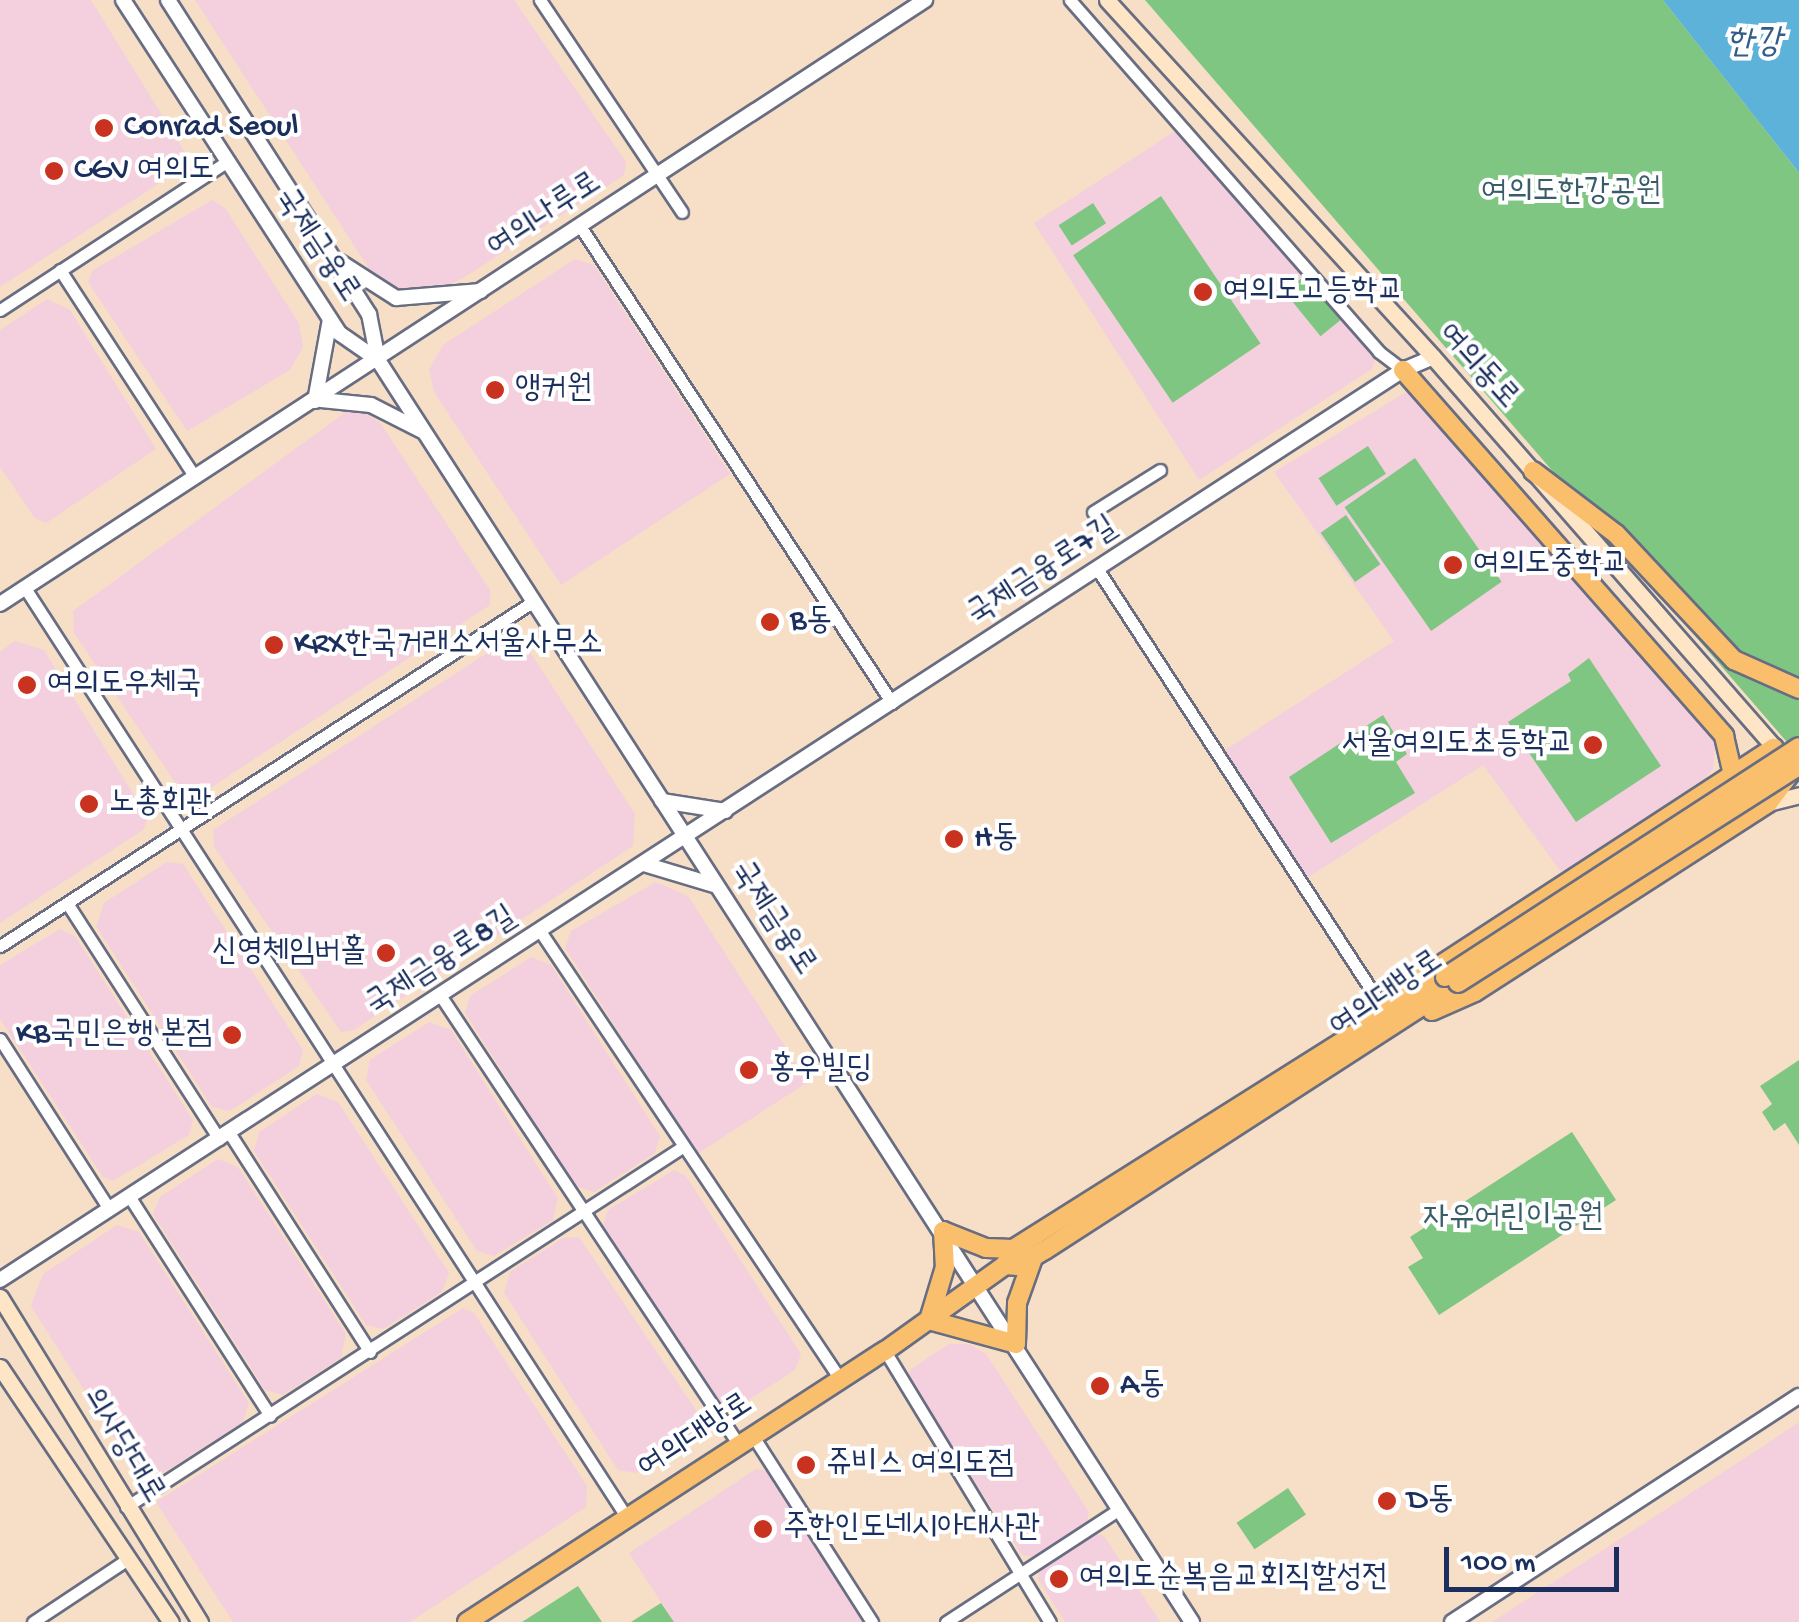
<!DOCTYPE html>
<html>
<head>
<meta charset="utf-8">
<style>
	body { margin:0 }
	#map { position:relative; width:1799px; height:1622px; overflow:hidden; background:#f6dfc6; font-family:"Gochi Hand","Poor Story",sans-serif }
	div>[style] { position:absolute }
	.built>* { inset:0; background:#f4cfde }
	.green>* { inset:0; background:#7ec682; transform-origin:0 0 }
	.water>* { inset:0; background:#5cb2d8 }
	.roads { filter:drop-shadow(2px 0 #686d82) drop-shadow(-2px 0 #686d82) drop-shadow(0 2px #686d82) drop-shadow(0 -2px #686d82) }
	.minor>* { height:11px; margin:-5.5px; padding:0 5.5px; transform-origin:5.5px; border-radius:5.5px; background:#fff }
	.tertiary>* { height:14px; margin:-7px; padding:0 7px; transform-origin:7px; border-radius:7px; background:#fff }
	.secondary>* { height:15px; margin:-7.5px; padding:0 7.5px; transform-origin:7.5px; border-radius:7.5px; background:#fde5c5 }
	.primary>* { height:18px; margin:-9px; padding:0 9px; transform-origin:9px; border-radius:9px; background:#f9bf6d }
	.bridges { filter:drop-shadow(2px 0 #686d82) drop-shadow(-2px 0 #686d82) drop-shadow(0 2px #686d82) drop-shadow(0 -2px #686d82) }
	.primary-bridge>* { height:18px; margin:-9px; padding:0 9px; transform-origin:9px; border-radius:9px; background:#f9bf6d }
	.dots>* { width:28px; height:28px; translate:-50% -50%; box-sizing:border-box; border:5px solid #fff; border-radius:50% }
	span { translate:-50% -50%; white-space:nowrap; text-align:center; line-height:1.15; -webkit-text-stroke:8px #fff; paint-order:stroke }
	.poi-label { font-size:32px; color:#1b2f5e }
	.left { translate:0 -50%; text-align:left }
	.right { translate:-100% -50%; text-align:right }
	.park-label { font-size:32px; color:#395c69 }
	.street-label { font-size:32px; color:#1b2f5e }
	.water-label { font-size:35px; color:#325d89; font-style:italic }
	.scale { position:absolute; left:1444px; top:1547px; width:175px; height:45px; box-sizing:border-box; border:5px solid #1b2f5e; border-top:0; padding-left:12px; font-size:30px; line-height:35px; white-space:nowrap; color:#1b2f5e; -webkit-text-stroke:8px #fff; paint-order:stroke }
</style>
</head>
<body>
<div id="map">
	<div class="built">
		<div style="clip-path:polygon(0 0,91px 0,186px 154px,178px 171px,0 287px)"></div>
		<div style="clip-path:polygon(195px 0,514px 0,626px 162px,624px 175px,463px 278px,432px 293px,396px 291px,375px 278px)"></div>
		<div style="clip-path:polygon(1183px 126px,1377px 354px,1372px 369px,1199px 480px,1034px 223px)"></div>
		<div style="clip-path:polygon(212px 200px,225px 208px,299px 323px,303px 347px,290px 370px,187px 431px,88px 282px,92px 271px)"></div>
		<div style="clip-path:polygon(575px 259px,594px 265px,730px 474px,561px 585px,434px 392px,429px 369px,443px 345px)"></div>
		<div style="clip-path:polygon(47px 299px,70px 310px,156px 449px,46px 523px,35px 518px,0 467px,0 330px)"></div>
		<div style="clip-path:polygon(1408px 391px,1716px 740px,1713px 769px,1704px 779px,1561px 872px,1483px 765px,1304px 880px,1222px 752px,1394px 641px,1274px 472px)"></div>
		<div style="clip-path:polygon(347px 411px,365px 412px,381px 424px,490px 590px,490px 605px,201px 794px,183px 794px,74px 633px,73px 611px)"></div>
		<div style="clip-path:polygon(509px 639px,527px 647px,635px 814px,633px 846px,354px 1030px,341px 1032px,214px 847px,213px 830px)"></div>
		<div style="clip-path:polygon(15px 641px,44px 650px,148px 818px,143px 830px,0 923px,0 652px)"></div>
		<div style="clip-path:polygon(167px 862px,183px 864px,303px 1050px,299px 1066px,230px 1111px,212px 1107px,96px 926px,104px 903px)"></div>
		<div style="clip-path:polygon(656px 882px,688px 896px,808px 1082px,697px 1154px,565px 948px,571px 931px)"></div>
		<div style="clip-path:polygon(60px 929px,75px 936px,193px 1120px,189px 1135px,113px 1181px,103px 1177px,0 1019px,0 965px)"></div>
		<div style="clip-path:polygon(531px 957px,551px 965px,660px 1136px,655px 1153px,594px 1192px,575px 1186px,465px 1013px,470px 996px)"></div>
		<div style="clip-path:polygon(429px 1022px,451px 1030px,558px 1198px,553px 1220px,494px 1256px,477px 1251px,366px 1080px,370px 1060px)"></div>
		<div style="clip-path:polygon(317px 1094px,338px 1102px,449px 1273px,442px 1292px,383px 1329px,366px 1325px,254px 1151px,259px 1132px)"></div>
		<div style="clip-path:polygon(218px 1159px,238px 1167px,346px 1334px,341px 1358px,283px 1395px,265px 1390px,153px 1214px,160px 1197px)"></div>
		<div style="clip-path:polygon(674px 1170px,686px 1176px,801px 1354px,795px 1370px,733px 1410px,716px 1401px,602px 1228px,608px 1210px)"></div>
		<div style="clip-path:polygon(117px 1225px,139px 1232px,249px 1403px,243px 1422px,144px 1485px,31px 1306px,43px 1274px)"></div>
		<div style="clip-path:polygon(579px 1237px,698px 1413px,693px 1437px,636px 1473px,618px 1470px,504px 1293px,510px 1272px,563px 1238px)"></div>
		<div style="clip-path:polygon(463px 1308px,474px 1313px,587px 1486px,586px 1507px,410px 1622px,233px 1622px,156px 1502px)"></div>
		<div style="clip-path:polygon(949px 1344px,969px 1344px,986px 1354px,1089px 1512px,1087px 1522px,1033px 1557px,1022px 1555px,908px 1379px,911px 1369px)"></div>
		<div style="clip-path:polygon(1799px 1422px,1799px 1622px,1492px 1622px,1765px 1445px)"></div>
		<div style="clip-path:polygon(756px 1469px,766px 1471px,863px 1622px,674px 1622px,629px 1553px)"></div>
		<div style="clip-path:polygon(1095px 1534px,1104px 1536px,1160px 1622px,1065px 1622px,1038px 1579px,1040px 1569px)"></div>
	</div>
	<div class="green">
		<div style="clip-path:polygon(1145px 0,1663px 0,1799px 173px,1799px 756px)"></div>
		<div style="left:1161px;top:196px;width:178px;height:106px;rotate:56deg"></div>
		<div style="left:1093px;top:203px;width:24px;height:41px;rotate:57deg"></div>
		<div style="left:1308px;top:273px;width:57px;height:30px;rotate:51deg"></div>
		<div style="left:1368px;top:446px;width:33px;height:59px;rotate:57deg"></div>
		<div style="left:1415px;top:458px;width:151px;height:86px;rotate:55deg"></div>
		<div style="left:1346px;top:515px;width:60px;height:31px;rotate:55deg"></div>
		<div style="clip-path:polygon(1589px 658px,1661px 766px,1576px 822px,1508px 722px,1571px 681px,1568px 674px)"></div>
		<div style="clip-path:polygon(1383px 715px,1407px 754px,1396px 762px,1415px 793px,1331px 843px,1289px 777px)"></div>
		<div style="clip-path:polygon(1799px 1060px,1799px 1145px,1785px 1123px,1774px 1131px,1762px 1112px,1772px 1104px,1760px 1086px)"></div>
		<div style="clip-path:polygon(1572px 1132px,1616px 1200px,1439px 1315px,1408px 1267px,1423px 1258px,1410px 1237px)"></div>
		<div style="left:1288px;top:1488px;width:32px;height:62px;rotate:56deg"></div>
		<div style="clip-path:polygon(578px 1586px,602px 1622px,522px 1622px)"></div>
		<div style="clip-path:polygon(661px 1603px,674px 1622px,631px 1622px)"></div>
	</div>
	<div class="water">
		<div style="clip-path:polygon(1663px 0,1799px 0,1799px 173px,1796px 169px)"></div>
	</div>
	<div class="roads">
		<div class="minor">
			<div style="left:540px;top:0;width:255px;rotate:56.2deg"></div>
			<div style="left:1070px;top:0;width:468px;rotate:48.7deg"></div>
			<div style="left:1379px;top:352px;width:30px;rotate:37deg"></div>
			<div style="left:580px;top:226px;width:570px;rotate:56.81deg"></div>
			<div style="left:60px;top:270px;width:247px;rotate:56.9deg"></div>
			<div style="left:0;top:310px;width:272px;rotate:-33.2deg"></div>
			<div style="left:1093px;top:512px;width:79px;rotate:-32.1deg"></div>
			<div style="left:1098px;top:570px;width:523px;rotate:56.95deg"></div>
			<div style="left:25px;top:588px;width:1108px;rotate:57.08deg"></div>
			<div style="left:67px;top:903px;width:281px;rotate:57.2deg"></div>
			<div style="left:540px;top:931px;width:539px;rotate:56.19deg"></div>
			<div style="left:0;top:946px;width:636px;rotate:-32.87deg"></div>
			<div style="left:440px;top:995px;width:540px;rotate:56.4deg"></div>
			<div style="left:0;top:1039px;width:202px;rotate:57.3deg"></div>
			<div style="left:230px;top:1134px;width:259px;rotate:57.3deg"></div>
			<div style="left:129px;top:1196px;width:261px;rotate:57.3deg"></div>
			<div style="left:885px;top:1351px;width:317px;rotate:58.7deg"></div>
			<div style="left:753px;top:1436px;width:221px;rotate:57.4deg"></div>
			<div style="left:126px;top:1507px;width:661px;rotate:-32.9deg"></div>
			<div style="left:33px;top:1622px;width:114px;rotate:-33.6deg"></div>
			<div style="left:946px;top:1622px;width:205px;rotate:-33.1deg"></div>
		</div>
		<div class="tertiary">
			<div style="left:123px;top:0;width:397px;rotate:57deg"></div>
			<div style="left:339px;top:333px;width:47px;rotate:34.7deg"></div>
			<div style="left:168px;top:0;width:373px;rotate:57.4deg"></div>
			<div style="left:369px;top:314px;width:47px;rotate:78.9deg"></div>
			<div style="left:378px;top:360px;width:1502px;rotate:57.18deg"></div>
			<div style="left:340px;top:262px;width:67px;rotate:32.7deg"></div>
			<div style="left:396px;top:298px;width:85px;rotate:-4.7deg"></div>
			<div style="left:321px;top:400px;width:50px;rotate:5.7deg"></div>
			<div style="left:371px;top:405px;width:57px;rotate:27deg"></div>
			<div style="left:315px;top:401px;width:83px;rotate:-79.6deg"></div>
			<div style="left:0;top:604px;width:1105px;rotate:-33.14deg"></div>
			<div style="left:662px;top:801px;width:64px;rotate:9deg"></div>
			<div style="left:644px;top:864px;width:73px;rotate:16.7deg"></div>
			<div style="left:0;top:1280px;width:1672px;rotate:-32.97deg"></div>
			<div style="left:1403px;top:370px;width:33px;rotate:-23deg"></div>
			<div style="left:1452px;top:1622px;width:414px;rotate:-33.1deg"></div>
		</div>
		<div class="secondary">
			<div style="left:1107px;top:0;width:483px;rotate:47.6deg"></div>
			<div style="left:1433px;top:357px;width:527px;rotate:48.84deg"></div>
			<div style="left:1768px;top:803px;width:32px;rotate:-14deg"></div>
			<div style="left:0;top:1297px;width:382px;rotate:58.4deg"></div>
			<div style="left:0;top:1367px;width:307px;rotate:56.2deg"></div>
		</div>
		<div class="primary">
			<div style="left:1403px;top:370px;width:487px;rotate:48.7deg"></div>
			<div style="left:1724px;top:736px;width:39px;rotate:77deg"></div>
			<div style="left:1533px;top:471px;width:104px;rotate:37.2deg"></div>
			<div style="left:1616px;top:534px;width:173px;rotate:46.9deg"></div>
			<div style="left:1734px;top:660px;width:71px;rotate:24deg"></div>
			<div style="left:1381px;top:1011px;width:23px;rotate:-49deg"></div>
			<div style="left:1396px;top:994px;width:451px;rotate:-33.1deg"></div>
			<div style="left:1432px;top:1011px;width:47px;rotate:-23.8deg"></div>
			<div style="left:1475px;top:992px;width:349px;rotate:-32.8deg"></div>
			<div style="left:1768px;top:803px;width:41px;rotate:-52.9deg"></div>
			<div style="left:1013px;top:1249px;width:27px;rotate:-178deg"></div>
			<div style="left:986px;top:1248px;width:46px;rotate:-158.4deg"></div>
			<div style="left:943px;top:1231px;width:36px;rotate:87deg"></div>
			<div style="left:945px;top:1267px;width:55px;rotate:106.8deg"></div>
			<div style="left:929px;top:1320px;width:90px;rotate:15.4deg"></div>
			<div style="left:1016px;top:1344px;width:41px;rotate:-88.6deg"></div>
			<div style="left:1017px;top:1303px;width:48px;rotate:-70.4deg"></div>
			<div style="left:1005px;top:1265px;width:13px;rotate:4deg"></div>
			<div style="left:1018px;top:1266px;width:31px;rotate:-31deg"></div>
			<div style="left:1045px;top:1250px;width:492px;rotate:-32.9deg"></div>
			<div style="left:467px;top:1622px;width:498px;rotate:-33deg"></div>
			<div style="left:885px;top:1351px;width:148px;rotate:-35.6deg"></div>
			<div style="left:1005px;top:1265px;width:18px;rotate:-63deg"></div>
			<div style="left:1013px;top:1249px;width:510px;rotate:-32.2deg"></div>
		</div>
	</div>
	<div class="bridges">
		<div class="primary-bridge">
			<div style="left:1445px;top:977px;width:422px;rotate:-33deg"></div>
			<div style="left:1458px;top:983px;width:404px;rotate:-32.5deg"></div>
		</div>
	</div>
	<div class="dots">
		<div style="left:104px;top:128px;background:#c8321e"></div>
		<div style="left:54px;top:171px;background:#c8321e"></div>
		<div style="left:1203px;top:292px;background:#c8321e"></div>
		<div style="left:495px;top:390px;background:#c8321e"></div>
		<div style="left:1453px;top:565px;background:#c8321e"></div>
		<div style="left:770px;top:622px;background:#c8321e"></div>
		<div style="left:274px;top:645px;background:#c8321e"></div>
		<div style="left:27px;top:685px;background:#c8321e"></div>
		<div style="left:1593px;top:745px;background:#c8321e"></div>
		<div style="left:89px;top:804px;background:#c8321e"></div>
		<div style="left:954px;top:839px;background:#c8321e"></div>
		<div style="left:386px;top:953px;background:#c8321e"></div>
		<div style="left:232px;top:1035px;background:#c8321e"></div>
		<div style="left:749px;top:1070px;background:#c8321e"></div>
		<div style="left:1100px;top:1386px;background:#c8321e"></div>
		<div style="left:806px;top:1465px;background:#c8321e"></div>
		<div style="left:1387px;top:1501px;background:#c8321e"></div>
		<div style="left:763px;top:1529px;background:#c8321e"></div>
		<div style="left:1059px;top:1579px;background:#c8321e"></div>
	</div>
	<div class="poi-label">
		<span class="left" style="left:124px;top:128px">Conrad Seoul</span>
		<span class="left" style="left:74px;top:171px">CGV 여의도</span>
		<span class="left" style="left:1223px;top:292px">여의도고등학교</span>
		<span class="left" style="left:515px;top:390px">앵커원</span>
		<span class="left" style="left:1473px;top:565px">여의도중학교</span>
		<span class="left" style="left:790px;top:622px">B동</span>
		<span class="left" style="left:294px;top:645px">KRX한국거래소서울사무소</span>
		<span class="left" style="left:47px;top:685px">여의도우체국</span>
		<span class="right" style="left:1573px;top:745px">서울여의도초등학교</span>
		<span class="left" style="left:109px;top:804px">노총회관</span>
		<span class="left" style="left:974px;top:839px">H동</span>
		<span class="right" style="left:366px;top:953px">신영체임버홀</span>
		<span class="right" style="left:212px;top:1035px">KB국민은행 본점</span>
		<span class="left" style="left:769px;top:1070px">홍우빌딩</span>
		<span class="left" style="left:1120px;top:1386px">A동</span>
		<span class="left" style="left:826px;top:1465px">쥬비스 여의도점</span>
		<span class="left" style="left:1407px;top:1501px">D동</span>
		<span class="left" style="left:783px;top:1529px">주한인도네시아대사관</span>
		<span class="left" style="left:1079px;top:1579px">여의도순복음교회직할성전</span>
	</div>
	<div class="park-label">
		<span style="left:1571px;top:193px">여의도한강공원</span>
		<span style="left:1513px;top:1219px">자유어린이공원</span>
	</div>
	<div class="street-label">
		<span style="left:545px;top:216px;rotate:-33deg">여의나루로</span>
		<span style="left:316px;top:246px;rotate:57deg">국제금융로</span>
		<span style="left:1477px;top:367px;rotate:48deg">여의동로</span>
		<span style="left:1043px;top:572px;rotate:-33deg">국제금융로7길</span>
		<span style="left:772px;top:919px;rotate:57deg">국제금융로</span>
		<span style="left:442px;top:962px;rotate:-33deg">국제금융로8길</span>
		<span style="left:1387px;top:995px;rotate:-34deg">여의대방로</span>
		<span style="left:696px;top:1437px;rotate:-33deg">여의대방로</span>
		<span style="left:122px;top:1446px;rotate:59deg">의사당대로</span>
	</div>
	<div class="water-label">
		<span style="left:1754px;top:45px">한강</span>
	</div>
	<div class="scale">100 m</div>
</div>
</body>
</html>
